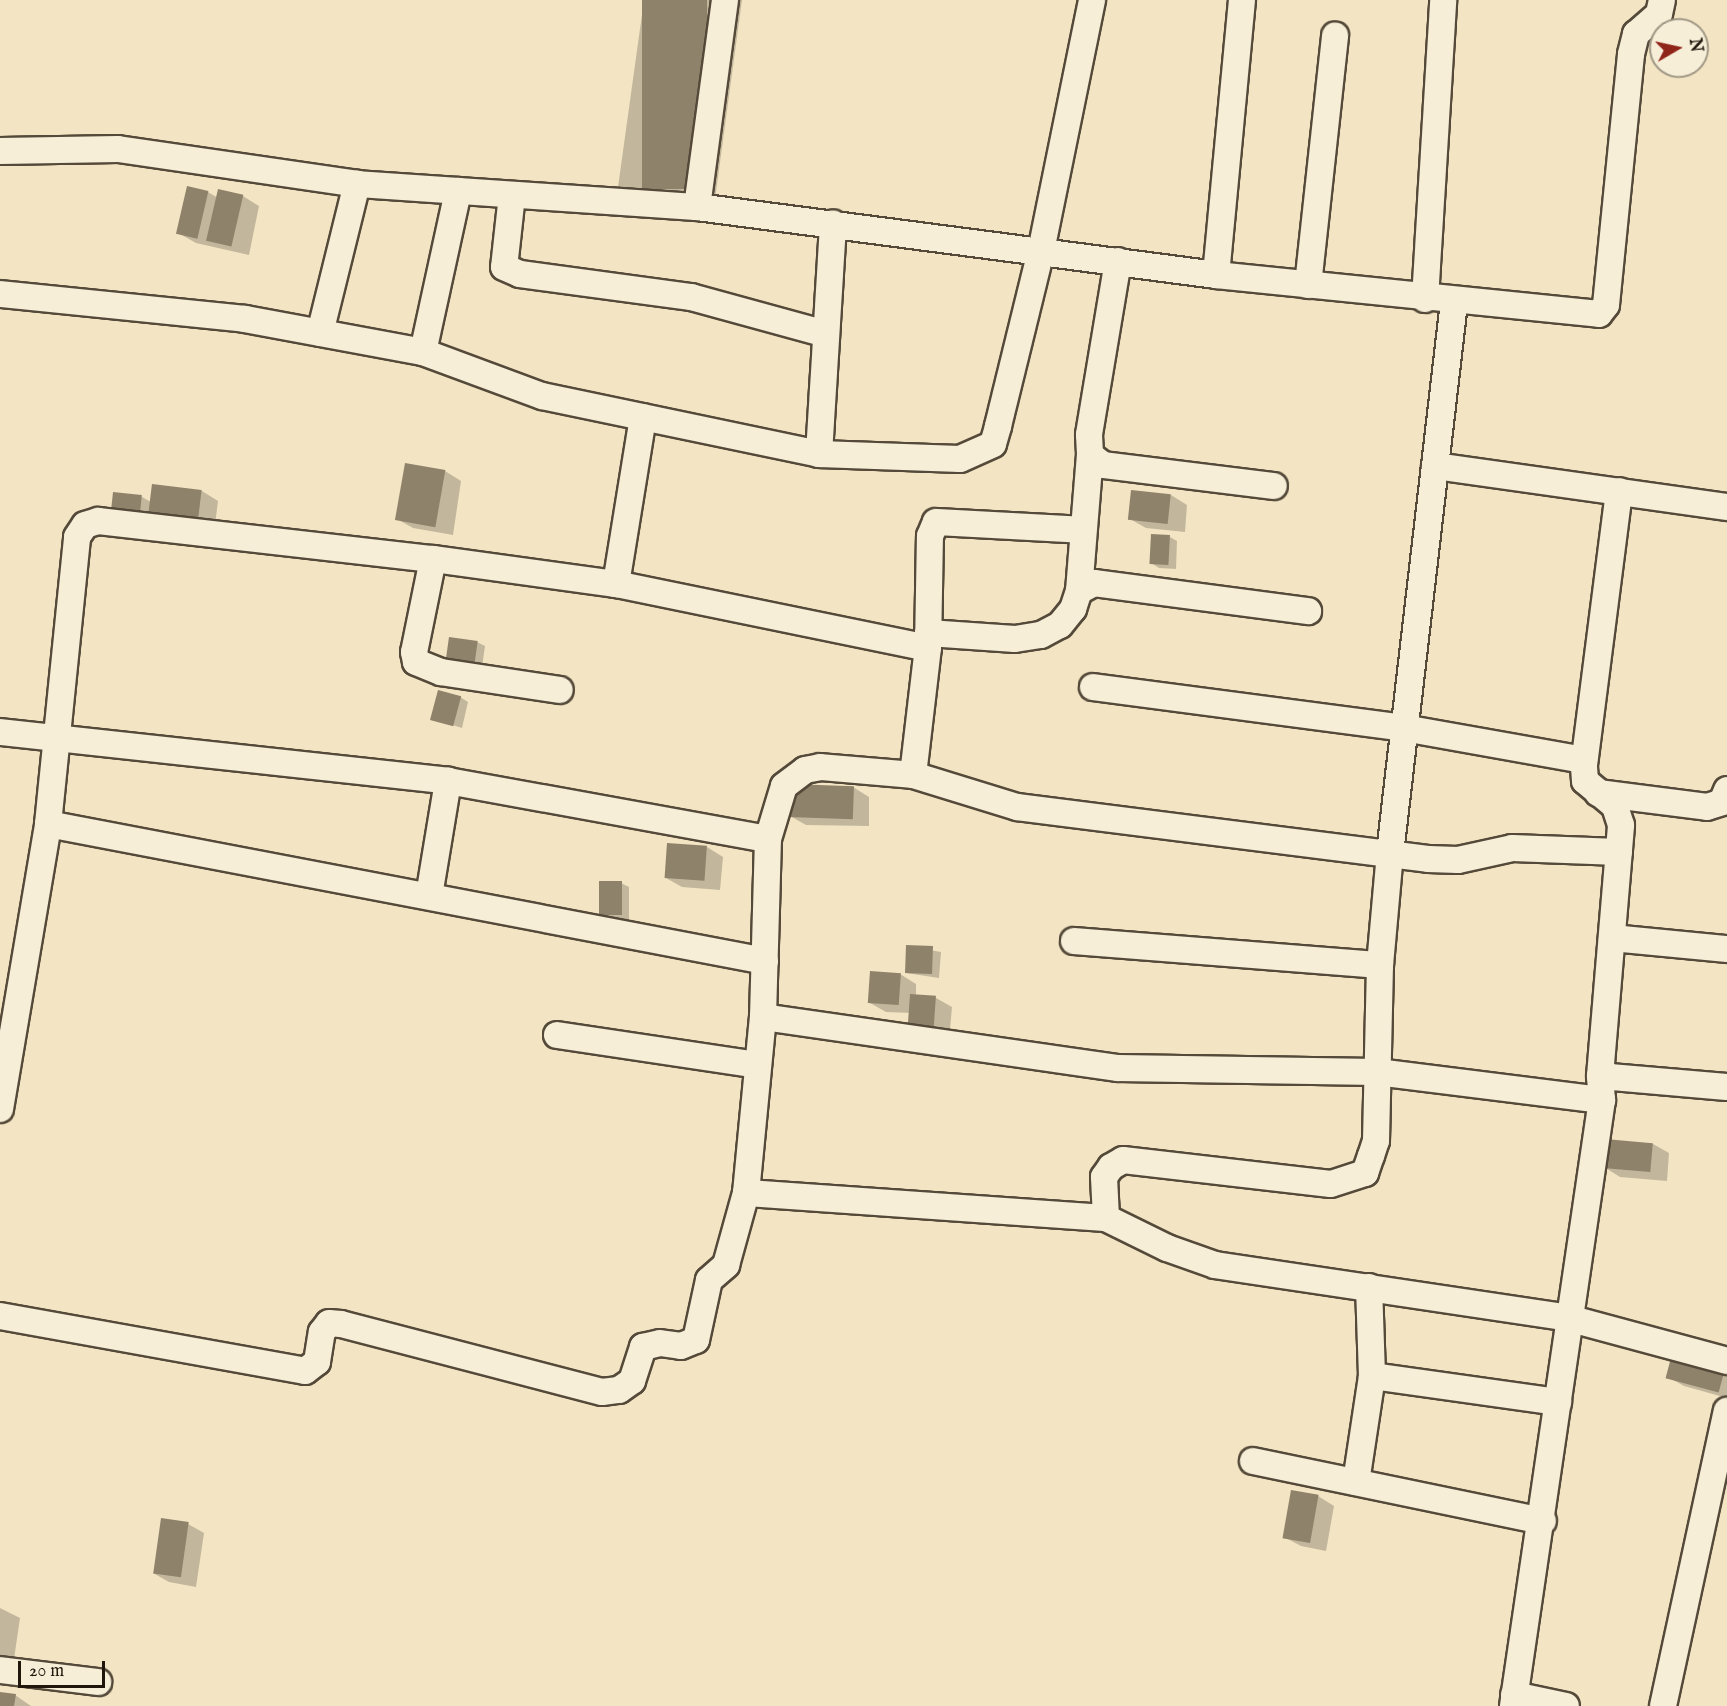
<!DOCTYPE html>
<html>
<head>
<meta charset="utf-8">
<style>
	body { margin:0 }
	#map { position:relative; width:1727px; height:1706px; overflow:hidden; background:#f3e5c3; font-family:"IM FELL English",serif }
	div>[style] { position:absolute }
	.shadow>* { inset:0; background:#0003 }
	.building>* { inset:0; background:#8e826b; transform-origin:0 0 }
	.roads { filter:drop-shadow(2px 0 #554a3a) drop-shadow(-2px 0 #554a3a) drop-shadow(0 2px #554a3a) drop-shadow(0 -2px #554a3a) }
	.street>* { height:26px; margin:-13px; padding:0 13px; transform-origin:13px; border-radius:13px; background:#f7eed8 }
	span { translate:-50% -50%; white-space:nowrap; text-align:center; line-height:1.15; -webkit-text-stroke:4.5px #f7eed8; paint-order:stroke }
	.north { position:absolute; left:1649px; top:18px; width:60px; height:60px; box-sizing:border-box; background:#f7eed8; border:2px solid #a19886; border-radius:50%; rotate:81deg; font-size:16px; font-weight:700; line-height:24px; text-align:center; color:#20160c }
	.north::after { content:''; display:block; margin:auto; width:21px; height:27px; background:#8f2418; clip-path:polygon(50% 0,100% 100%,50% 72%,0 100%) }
	.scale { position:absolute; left:18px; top:1661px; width:87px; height:27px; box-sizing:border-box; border:3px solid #20160c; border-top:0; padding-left:8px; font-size:18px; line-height:21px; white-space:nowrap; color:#20160c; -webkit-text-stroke:4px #f7eed8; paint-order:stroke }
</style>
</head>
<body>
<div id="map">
	<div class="shadow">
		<div style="clip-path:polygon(644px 0,742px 0,713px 214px,651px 205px,618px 187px)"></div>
		<div style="clip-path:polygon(208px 192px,218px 198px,243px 196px,259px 206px,249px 255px,196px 243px,180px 234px)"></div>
		<div style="clip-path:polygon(406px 465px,445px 471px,461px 481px,453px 535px,413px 528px,397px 519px)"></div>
		<div style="clip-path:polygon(202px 491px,218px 501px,214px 533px,147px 520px,115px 494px,142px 497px,151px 502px)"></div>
		<div style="clip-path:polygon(1171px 495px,1187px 505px,1185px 532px,1146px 528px,1130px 519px)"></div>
		<div style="clip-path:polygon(1170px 537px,1177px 541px,1176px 569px,1159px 568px,1151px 563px)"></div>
		<div style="clip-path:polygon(477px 642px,485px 646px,481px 674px,454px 670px)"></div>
		<div style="clip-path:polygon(460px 697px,468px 702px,462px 728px,433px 719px)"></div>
		<div style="clip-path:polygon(853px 787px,869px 797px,869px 826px,806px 825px,790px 816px)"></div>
		<div style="clip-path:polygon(669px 845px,707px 847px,723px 857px,720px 890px,682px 887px,666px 878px)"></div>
		<div style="clip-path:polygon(621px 883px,629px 887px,629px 919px,608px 919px,601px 914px)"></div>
		<div style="clip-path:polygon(908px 946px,941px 952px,939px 978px,906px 973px)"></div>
		<div style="clip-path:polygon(900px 974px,916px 984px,916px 996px,936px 998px,952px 1007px,949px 1041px,911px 1013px,886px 1012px,870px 1003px)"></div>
		<div style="clip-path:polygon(1653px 1144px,1669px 1153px,1667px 1181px,1620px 1177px,1604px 1167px)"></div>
		<div style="clip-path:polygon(1727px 1371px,1727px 1398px,1684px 1386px,1668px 1377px)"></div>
		<div style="clip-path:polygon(1318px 1496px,1334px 1506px,1326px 1551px,1301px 1546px,1284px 1537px)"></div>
		<div style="clip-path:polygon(188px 1524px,204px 1533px,196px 1587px,169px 1582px,153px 1573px)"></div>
		<div style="clip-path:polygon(0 1608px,20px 1618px,14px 1659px,0 1657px)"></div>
		<div style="clip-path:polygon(0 1693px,15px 1695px,31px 1706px,0 1706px)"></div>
	</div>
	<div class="building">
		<div style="left:642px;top:0;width:65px;height:189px"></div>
		<div style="left:187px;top:186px;width:22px;height:49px;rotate:13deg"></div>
		<div style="left:218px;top:189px;width:26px;height:53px;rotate:13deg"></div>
		<div style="left:405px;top:463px;width:41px;height:58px;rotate:10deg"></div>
		<div style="left:152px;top:484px;width:50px;height:34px;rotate:7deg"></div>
		<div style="left:1131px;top:490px;width:40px;height:30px;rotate:6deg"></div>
		<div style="left:113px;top:492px;width:29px;height:21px;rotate:6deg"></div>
		<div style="left:1151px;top:534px;width:19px;height:30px;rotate:3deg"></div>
		<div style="left:449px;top:637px;width:29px;height:30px;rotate:8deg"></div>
		<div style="left:438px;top:690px;width:24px;height:31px;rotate:15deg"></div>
		<div style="left:790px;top:784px;width:64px;height:33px;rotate:2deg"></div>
		<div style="left:667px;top:843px;width:40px;height:35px;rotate:4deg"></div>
		<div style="left:599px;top:881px;width:23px;height:34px"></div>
		<div style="left:906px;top:945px;width:27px;height:28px;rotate:2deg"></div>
		<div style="left:870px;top:971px;width:31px;height:32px;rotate:4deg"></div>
		<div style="left:910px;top:994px;width:26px;height:37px;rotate:4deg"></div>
		<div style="left:1605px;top:1139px;width:48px;height:29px;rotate:5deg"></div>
		<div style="left:1672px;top:1354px;width:55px;height:25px;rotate:15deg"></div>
		<div style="left:1291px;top:1490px;width:28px;height:49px;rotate:10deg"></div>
		<div style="left:161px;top:1518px;width:28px;height:56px;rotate:8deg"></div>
		<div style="clip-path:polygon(0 1692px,16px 1694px,14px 1706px,0 1706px)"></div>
	</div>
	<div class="roads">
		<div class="street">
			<div style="left:0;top:151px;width:118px;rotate:-1deg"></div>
			<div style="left:118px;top:149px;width:242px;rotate:8.3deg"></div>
			<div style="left:357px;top:184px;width:341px;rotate:3.9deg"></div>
			<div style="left:697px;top:207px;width:523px;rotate:7.46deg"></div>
			<div style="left:1216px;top:275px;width:385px;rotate:5.8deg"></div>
			<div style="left:1599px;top:314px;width:11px;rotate:-52deg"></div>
			<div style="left:1606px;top:305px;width:252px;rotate:-84.3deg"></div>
			<div style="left:1631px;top:54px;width:21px;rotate:-76deg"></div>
			<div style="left:1636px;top:34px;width:30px;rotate:-41deg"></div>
			<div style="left:1659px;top:14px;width:14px;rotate:-78deg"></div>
			<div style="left:512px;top:195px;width:72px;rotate:96.3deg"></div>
			<div style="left:504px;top:267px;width:17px;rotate:24deg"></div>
			<div style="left:520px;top:274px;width:173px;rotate:7.7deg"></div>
			<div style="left:691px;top:297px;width:140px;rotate:15.3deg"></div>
			<div style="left:697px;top:207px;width:209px;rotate:-82.3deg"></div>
			<div style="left:1118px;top:261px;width:176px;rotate:99.5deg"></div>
			<div style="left:1089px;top:435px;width:20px;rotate:87deg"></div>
			<div style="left:1090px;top:455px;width:16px;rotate:38deg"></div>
			<div style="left:1103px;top:465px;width:172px;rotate:7deg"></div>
			<div style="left:1216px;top:275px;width:276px;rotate:-84.6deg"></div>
			<div style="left:1308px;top:285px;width:251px;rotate:-83.8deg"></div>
			<div style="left:0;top:294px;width:246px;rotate:5.8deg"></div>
			<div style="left:245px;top:319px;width:181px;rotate:10.5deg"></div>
			<div style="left:423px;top:352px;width:127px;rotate:20.3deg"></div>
			<div style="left:542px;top:396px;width:283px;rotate:11.8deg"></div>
			<div style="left:819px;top:454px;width:141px;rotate:2deg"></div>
			<div style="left:960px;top:459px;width:36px;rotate:-24deg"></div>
			<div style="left:993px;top:444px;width:19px;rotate:-74deg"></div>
			<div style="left:998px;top:426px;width:180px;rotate:-76.2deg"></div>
			<div style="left:1041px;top:251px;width:256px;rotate:-78.5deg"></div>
			<div style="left:1425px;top:299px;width:299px;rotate:-86.5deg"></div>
			<div style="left:320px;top:333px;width:154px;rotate:-76.1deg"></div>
			<div style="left:423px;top:352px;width:165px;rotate:-77.7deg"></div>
			<div style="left:819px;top:454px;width:231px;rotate:-86.5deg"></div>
			<div style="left:1435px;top:466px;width:295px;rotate:8deg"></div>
			<div style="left:433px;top:559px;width:95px;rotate:101.5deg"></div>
			<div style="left:414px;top:652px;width:10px;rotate:79deg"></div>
			<div style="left:416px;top:662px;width:27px;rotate:22deg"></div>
			<div style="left:441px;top:672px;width:120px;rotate:8.6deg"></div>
			<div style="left:616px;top:584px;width:169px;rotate:-80.8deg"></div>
			<div style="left:1079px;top:591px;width:136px;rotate:-85.4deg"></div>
			<div style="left:928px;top:633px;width:87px;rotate:3.9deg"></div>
			<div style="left:1015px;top:639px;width:26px;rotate:-9deg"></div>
			<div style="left:1041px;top:635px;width:21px;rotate:-28deg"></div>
			<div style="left:1060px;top:625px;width:21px;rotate:-51deg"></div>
			<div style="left:1073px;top:609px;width:19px;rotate:-72deg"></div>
			<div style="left:1079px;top:591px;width:17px;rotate:-28deg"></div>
			<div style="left:1094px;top:583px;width:216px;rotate:7.5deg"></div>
			<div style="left:1093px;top:687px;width:314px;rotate:7.5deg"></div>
			<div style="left:1404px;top:728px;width:183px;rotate:10.1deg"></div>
			<div style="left:0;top:732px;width:451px;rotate:6.2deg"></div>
			<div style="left:448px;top:781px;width:325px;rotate:10.3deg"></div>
			<div style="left:913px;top:775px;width:109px;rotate:17.1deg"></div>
			<div style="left:1017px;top:807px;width:414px;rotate:7.2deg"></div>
			<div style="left:1428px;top:859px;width:30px;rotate:2deg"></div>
			<div style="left:1458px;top:860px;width:55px;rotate:-12.5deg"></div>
			<div style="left:1512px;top:848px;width:107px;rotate:2.1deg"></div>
			<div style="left:1598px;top:793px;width:110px;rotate:7.3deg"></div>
			<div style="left:1707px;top:807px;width:16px;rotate:-18deg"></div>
			<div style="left:1722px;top:802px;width:13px;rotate:-67deg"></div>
			<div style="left:48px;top:824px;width:730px;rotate:10.82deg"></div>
			<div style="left:429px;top:896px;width:117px;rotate:-80.6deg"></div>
			<div style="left:1612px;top:938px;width:116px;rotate:5.5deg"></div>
			<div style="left:1074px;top:941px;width:307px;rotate:4.5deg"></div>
			<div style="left:763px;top:1017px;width:359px;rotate:8.2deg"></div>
			<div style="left:1118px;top:1068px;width:259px;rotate:0.9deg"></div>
			<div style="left:1377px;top:1072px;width:227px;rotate:7.1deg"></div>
			<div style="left:557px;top:1035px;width:203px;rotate:8.5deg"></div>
			<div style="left:1600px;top:1076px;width:127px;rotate:5deg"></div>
			<div style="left:0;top:1109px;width:289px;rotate:-80.4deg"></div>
			<div style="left:48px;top:824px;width:288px;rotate:-84.2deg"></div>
			<div style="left:77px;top:537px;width:14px;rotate:-56deg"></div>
			<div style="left:85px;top:525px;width:14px;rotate:-17deg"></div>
			<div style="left:98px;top:521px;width:337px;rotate:6.5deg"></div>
			<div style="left:433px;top:559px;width:185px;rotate:7.8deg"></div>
			<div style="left:616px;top:584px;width:318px;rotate:11.6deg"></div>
			<div style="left:746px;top:1193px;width:361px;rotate:4deg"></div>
			<div style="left:1106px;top:1218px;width:68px;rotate:26.2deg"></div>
			<div style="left:1167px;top:1248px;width:51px;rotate:19.5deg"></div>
			<div style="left:1215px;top:1265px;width:357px;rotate:8.5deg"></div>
			<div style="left:1568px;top:1318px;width:165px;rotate:15.1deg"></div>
			<div style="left:1106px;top:1218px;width:41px;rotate:-92.8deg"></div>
			<div style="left:1104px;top:1177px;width:12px;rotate:-55deg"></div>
			<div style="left:1111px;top:1167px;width:14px;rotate:-30deg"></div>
			<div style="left:1123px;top:1160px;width:209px;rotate:6.6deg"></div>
			<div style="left:1331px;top:1184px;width:36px;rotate:-18deg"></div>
			<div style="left:1365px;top:1173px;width:18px;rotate:-71deg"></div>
			<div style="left:1371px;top:1156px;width:16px;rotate:-72deg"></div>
			<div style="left:1376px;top:1141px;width:176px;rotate:-88.7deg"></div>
			<div style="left:1380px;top:965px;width:112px;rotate:-84.9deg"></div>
			<div style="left:1390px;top:853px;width:555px;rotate:-83.37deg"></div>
			<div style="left:0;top:1316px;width:310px;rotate:10.2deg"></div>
			<div style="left:305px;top:1371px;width:15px;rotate:-37deg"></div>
			<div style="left:317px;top:1362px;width:30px;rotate:-81deg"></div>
			<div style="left:322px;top:1332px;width:11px;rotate:-52deg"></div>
			<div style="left:329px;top:1323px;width:12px;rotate:5deg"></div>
			<div style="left:341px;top:1324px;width:270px;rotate:14.6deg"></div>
			<div style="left:602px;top:1392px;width:17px;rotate:-7deg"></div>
			<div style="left:619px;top:1390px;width:16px;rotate:-35deg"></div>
			<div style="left:632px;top:1381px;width:36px;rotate:-72deg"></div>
			<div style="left:643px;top:1347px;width:17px;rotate:-13deg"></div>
			<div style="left:660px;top:1343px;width:21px;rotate:8deg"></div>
			<div style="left:681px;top:1346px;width:16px;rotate:-22deg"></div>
			<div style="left:696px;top:1340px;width:61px;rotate:-77.8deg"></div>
			<div style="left:709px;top:1280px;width:23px;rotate:-41deg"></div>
			<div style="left:726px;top:1265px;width:75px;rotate:-74.5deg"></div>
			<div style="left:746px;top:1193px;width:177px;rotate:-84.5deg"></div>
			<div style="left:763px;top:1017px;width:178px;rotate:-88.4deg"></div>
			<div style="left:768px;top:839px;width:55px;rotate:-73.2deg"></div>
			<div style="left:784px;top:786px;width:26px;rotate:-37deg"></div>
			<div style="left:805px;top:770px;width:15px;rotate:-11deg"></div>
			<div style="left:820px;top:767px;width:93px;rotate:4.9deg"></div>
			<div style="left:913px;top:775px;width:128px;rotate:-83.3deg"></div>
			<div style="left:928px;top:648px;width:112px;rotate:-89deg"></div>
			<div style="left:930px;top:536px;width:15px;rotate:-67deg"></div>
			<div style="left:936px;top:522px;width:146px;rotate:3.1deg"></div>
			<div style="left:1372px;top:1376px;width:188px;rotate:8deg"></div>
			<div style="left:1253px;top:1461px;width:296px;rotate:11.7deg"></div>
			<div style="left:1356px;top:1482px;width:107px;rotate:-81.4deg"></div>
			<div style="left:1372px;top:1376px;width:89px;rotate:-91.9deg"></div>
			<div style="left:0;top:1670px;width:99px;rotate:7deg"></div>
			<div style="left:1514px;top:1695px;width:53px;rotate:11.9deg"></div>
			<div style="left:1513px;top:1706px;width:613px;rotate:-81.65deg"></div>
			<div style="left:1602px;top:1100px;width:24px;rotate:-95deg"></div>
			<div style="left:1600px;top:1076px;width:252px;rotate:-85.2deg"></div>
			<div style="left:1621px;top:825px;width:20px;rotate:-108deg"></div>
			<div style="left:1615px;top:806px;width:39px;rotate:-140deg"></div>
			<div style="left:1585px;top:781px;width:16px;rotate:-94deg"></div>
			<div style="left:1584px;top:765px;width:276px;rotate:-82.7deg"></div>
			<div style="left:1663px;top:1706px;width:302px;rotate:-77.8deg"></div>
		</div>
	</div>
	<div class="north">N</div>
	<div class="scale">20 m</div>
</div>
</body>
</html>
